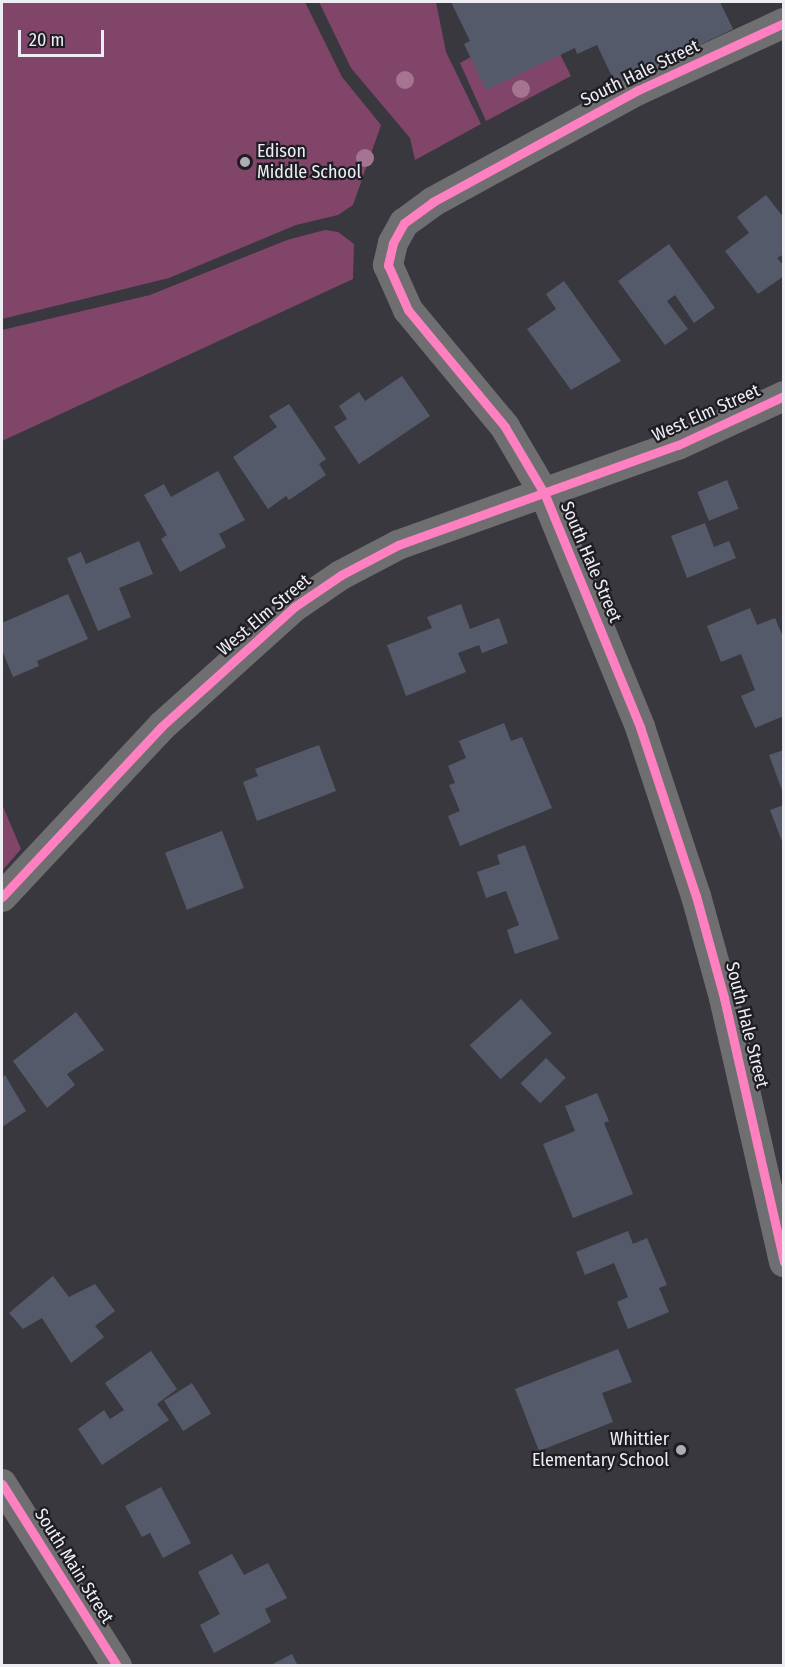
<!DOCTYPE html>
<html>
<head>
<meta charset="utf-8">
<style>
	body { margin:0 }
	#map { position:relative; width:785px; height:1667px; overflow:hidden; background:#39383e; font-family:"Fira Sans Condensed",sans-serif }
	div>[style] { position:absolute }
	.green>* { inset:0; background:#804568 }
	.building>* { inset:0; background:#555a6a; transform-origin:0 0 }
	.street>* { height:30px; margin:-15px; padding:0 15px; transform-origin:15px; border-radius:15px; background:#6f6e70 }
	.cycleway>* { height:9px; margin:-4.5px; padding:0 4.5px; transform-origin:4.5px; border-radius:4.5px; background:#ff80c0 }
	.trees>* { width:18px; height:18px; margin:-9px; border-radius:50%; background:#a47491 }
	.dots>* { width:16px; height:16px; translate:-50% -50%; box-sizing:border-box; border:3px solid #1e1d23; border-radius:50% }
	span { translate:-50% -50%; white-space:nowrap; text-align:center; line-height:1.15; -webkit-text-stroke:4.5px #1e1d23; paint-order:stroke }
	.street-label { font-size:18px; color:#eeedf4 }
	.poi-label { font-size:18px; color:#eeedf4 }
	.left { translate:0 -50%; text-align:left }
	.right { translate:-100% -50%; text-align:right }
	.frame { position:absolute; inset:0; border:3px solid #eeedf4; pointer-events:none }
	.scale { position:absolute; left:18px; top:30px; width:86px; height:27px; box-sizing:border-box; border:3px solid #eeedf4; border-top:0; padding-left:8px; font-size:18px; line-height:21px; white-space:nowrap; color:#eeedf4; -webkit-text-stroke:4px #1e1d23; paint-order:stroke }
</style>
</head>
<body>
<div id="map">
	<div class="green">
		<div style="clip-path:polygon(2px 2px,305px 2px,342px 77px,381px 125px,353px 205px,338px 215px,296px 225px,169px 278px,2px 319px)"></div>
		<div style="clip-path:polygon(319px 2px,436px 2px,446px 52px,481px 124px,415px 160px,410px 138px,351px 68px)"></div>
		<div style="clip-path:polygon(560px 54px,571px 76px,486px 121px,460px 63px,471px 57px)"></div>
		<div style="clip-path:polygon(325px 230px,338px 232px,354px 244px,353px 279px,2px 441px,2px 330px,150px 295px,287px 240px)"></div>
		<div style="clip-path:polygon(2px 804px,21px 849px,2px 871px)"></div>
	</div>
	<div class="building">
		<div style="clip-path:polygon(451px 2px,720px 2px,733px 29px,616px 85px,597px 45px,577px 54px,575px 48px,486px 90px,464px 44px,470px 41px)"></div>
		<div style="clip-path:polygon(766px 195px,784px 218px,784px 254px,777px 258px,784px 266px,784px 276px,758px 294px,725px 251px,749px 233px,737px 217px)"></div>
		<div style="clip-path:polygon(669px 244px,715px 308px,694px 323px,675px 295px,667px 301px,688px 329px,665px 345px,618px 281px)"></div>
		<div style="clip-path:polygon(564px 281px,621px 361px,571px 390px,527px 329px,556px 309px,546px 294px)"></div>
		<div style="clip-path:polygon(402px 376px,430px 416px,359px 464px,334px 427px,347px 419px,339px 406px,359px 392px,365px 401px)"></div>
		<div style="clip-path:polygon(289px 404px,326px 459px,319px 464px,326px 475px,289px 500px,286px 496px,268px 509px,233px 457px,277px 427px,269px 416px)"></div>
		<div style="clip-path:polygon(218px 471px,245px 520px,219px 534px,226px 547px,180px 572px,161px 539px,167px 535px,144px 495px,164px 484px,171px 497px)"></div>
		<div style="left:727px;top:480px;width:31px;height:32px;rotate:68deg"></div>
		<div style="clip-path:polygon(705px 523px,714px 547px,729px 541px,736px 558px,687px 578px,671px 536px)"></div>
		<div style="clip-path:polygon(139px 541px,153px 574px,119px 588px,131px 617px,98px 631px,67px 558px,81px 552px,86px 564px)"></div>
		<div style="clip-path:polygon(68px 594px,88px 639px,37px 661px,39px 666px,13px 677px,2px 650px,2px 623px)"></div>
		<div style="clip-path:polygon(461px 604px,470px 629px,499px 618px,508px 643px,482px 653px,479px 645px,458px 653px,466px 672px,406px 696px,387px 645px,432px 628px,427px 617px)"></div>
		<div style="clip-path:polygon(750px 608px,757px 625px,775px 618px,784px 639px,784px 716px,755px 728px,741px 696px,755px 690px,741px 654px,721px 662px,707px 626px)"></div>
		<div style="clip-path:polygon(504px 723px,511px 741px,522px 737px,552px 808px,460px 846px,448px 816px,460px 811px,449px 785px,455px 783px,448px 766px,466px 758px,459px 741px)"></div>
		<div style="clip-path:polygon(319px 745px,336px 791px,257px 821px,243px 782px,258px 776px,255px 769px)"></div>
		<div style="clip-path:polygon(784px 750px,784px 793px,783px 793px,769px 755px)"></div>
		<div style="clip-path:polygon(784px 805px,784px 844px,783px 844px,770px 810px)"></div>
		<div style="left:222px;top:831px;width:61px;height:61px;rotate:69deg"></div>
		<div style="clip-path:polygon(525px 845px,559px 939px,515px 954px,507px 930px,519px 925px,506px 891px,486px 898px,477px 872px,500px 864px,497px 855px)"></div>
		<div style="left:521px;top:999px;width:46px;height:69px;rotate:48deg"></div>
		<div style="clip-path:polygon(76px 1012px,104px 1050px,67px 1074px,75px 1085px,47px 1108px,13px 1061px)"></div>
		<div style="left:546px;top:1058px;width:28px;height:36px;rotate:45deg"></div>
		<div style="clip-path:polygon(5px 1075px,26px 1111px,2px 1127px,2px 1078px)"></div>
		<div style="clip-path:polygon(597px 1093px,609px 1121px,604px 1123px,633px 1194px,573px 1218px,543px 1144px,575px 1131px,565px 1106px)"></div>
		<div style="clip-path:polygon(628px 1231px,633px 1244px,647px 1238px,667px 1285px,659px 1288px,669px 1312px,628px 1329px,617px 1302px,628px 1297px,614px 1263px,585px 1275px,576px 1252px)"></div>
		<div style="clip-path:polygon(53px 1276px,69px 1297px,95px 1284px,115px 1311px,95px 1326px,104px 1337px,71px 1363px,42px 1318px,23px 1329px,9px 1313px)"></div>
		<div style="clip-path:polygon(618px 1349px,632px 1382px,602px 1393px,613px 1422px,539px 1451px,515px 1389px)"></div>
		<div style="clip-path:polygon(151px 1351px,177px 1389px,157px 1404px,169px 1420px,102px 1465px,78px 1429px,104px 1410px,110px 1419px,124px 1410px,105px 1383px)"></div>
		<div style="left:192px;top:1383px;width:36px;height:33px;rotate:58deg"></div>
		<div style="clip-path:polygon(161px 1487px,191px 1543px,163px 1558px,150px 1533px,142px 1537px,125px 1506px)"></div>
		<div style="clip-path:polygon(232px 1554px,244px 1575px,268px 1563px,287px 1598px,265px 1609px,271px 1622px,214px 1653px,200px 1625px,220px 1614px,198px 1572px)"></div>
		<div style="clip-path:polygon(292px 1654px,298px 1666px,269px 1666px)"></div>
	</div>
	<div class="street">
		<div style="left:784px;top:23px;width:161px;rotate:155.3deg"></div>
		<div style="left:638px;top:90px;width:234px;rotate:151.4deg"></div>
		<div style="left:433px;top:202px;width:36px;rotate:144deg"></div>
		<div style="left:404px;top:223px;width:23px;rotate:119deg"></div>
		<div style="left:393px;top:243px;width:23px;rotate:103deg"></div>
		<div style="left:388px;top:265px;width:49px;rotate:66deg"></div>
		<div style="left:408px;top:310px;width:152px;rotate:50.3deg"></div>
		<div style="left:505px;top:427px;width:79px;rotate:59.5deg"></div>
		<div style="left:545px;top:495px;width:251px;rotate:67.7deg"></div>
		<div style="left:640px;top:727px;width:178px;rotate:71.7deg"></div>
		<div style="left:696px;top:896px;width:106px;rotate:74.6deg"></div>
		<div style="left:724px;top:998px;width:271px;rotate:77.2deg"></div>
		<div style="left:2px;top:897px;width:234px;rotate:-46.9deg"></div>
		<div style="left:162px;top:726px;width:178px;rotate:-42deg"></div>
		<div style="left:294px;top:607px;width:57px;rotate:-34.2deg"></div>
		<div style="left:341px;top:575px;width:64px;rotate:-27.8deg"></div>
		<div style="left:398px;top:545px;width:297px;rotate:-19.7deg"></div>
		<div style="left:678px;top:445px;width:117px;rotate:-24.8deg"></div>
		<div style="left:2px;top:1484px;width:215px;rotate:57.7deg"></div>
	</div>
	<div class="cycleway">
		<div style="left:784px;top:23px;width:161px;rotate:155.3deg"></div>
		<div style="left:638px;top:90px;width:234px;rotate:151.4deg"></div>
		<div style="left:433px;top:202px;width:36px;rotate:144deg"></div>
		<div style="left:404px;top:223px;width:23px;rotate:119deg"></div>
		<div style="left:393px;top:243px;width:23px;rotate:103deg"></div>
		<div style="left:388px;top:265px;width:49px;rotate:66deg"></div>
		<div style="left:408px;top:310px;width:152px;rotate:50.3deg"></div>
		<div style="left:505px;top:427px;width:79px;rotate:59.5deg"></div>
		<div style="left:545px;top:495px;width:251px;rotate:67.7deg"></div>
		<div style="left:640px;top:727px;width:178px;rotate:71.7deg"></div>
		<div style="left:696px;top:896px;width:106px;rotate:74.6deg"></div>
		<div style="left:724px;top:998px;width:271px;rotate:77.2deg"></div>
		<div style="left:2px;top:897px;width:234px;rotate:-46.9deg"></div>
		<div style="left:162px;top:726px;width:178px;rotate:-42deg"></div>
		<div style="left:294px;top:607px;width:57px;rotate:-34.2deg"></div>
		<div style="left:341px;top:575px;width:64px;rotate:-27.8deg"></div>
		<div style="left:398px;top:545px;width:297px;rotate:-19.7deg"></div>
		<div style="left:678px;top:445px;width:117px;rotate:-24.8deg"></div>
		<div style="left:2px;top:1484px;width:215px;rotate:57.7deg"></div>
	</div>
	<div class="trees">
		<div style="left:405px;top:80px"></div>
		<div style="left:521px;top:89px"></div>
		<div style="left:365px;top:158px"></div>
	</div>
	<div class="dots">
		<div style="left:245px;top:162px;background:#afaeb4"></div>
		<div style="left:681px;top:1450px;background:#afaeb4"></div>
	</div>
	<div class="street-label">
		<span style="left:640px;top:73px;rotate:-26deg">South Hale Street</span>
		<span style="left:706px;top:413px;rotate:-24deg">West Elm Street</span>
		<span style="left:591px;top:562px;rotate:67deg">South Hale Street</span>
		<span style="left:264px;top:615px;rotate:-40deg">West Elm Street</span>
		<span style="left:747px;top:1025px;rotate:76deg">South Hale Street</span>
		<span style="left:74px;top:1566px;rotate:58deg">South Main Street</span>
	</div>
	<div class="poi-label">
		<span class="left" style="left:257px;top:162px">Edison<br>Middle School</span>
		<span class="right" style="left:669px;top:1450px">Whittier<br>Elementary School</span>
	</div>
	<div class="frame"></div>
	<div class="scale">20 m</div>
</div>
</body>
</html>
